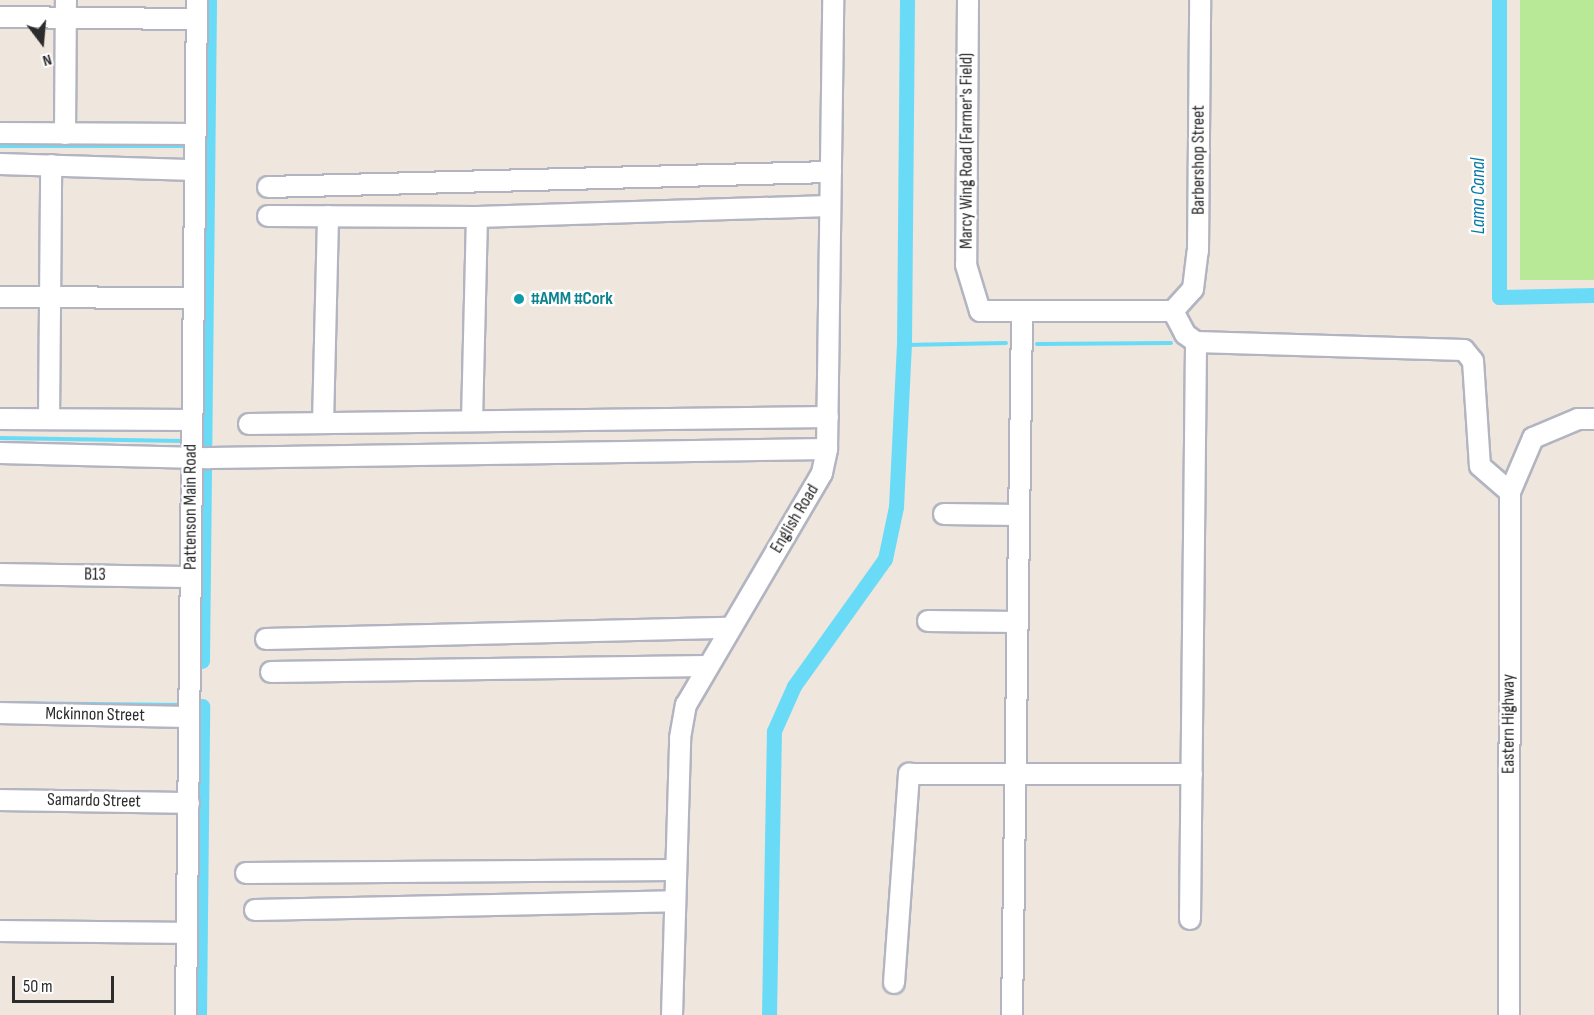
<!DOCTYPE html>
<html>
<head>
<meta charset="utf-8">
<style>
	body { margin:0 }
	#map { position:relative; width:1594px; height:1015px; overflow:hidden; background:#efe6de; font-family:"Sofia Sans Condensed",sans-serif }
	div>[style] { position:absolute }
	.green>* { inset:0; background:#b8e996; transform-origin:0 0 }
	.stream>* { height:4px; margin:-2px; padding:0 2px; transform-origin:2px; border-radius:2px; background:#6adbf7 }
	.canal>* { height:15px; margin:-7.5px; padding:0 7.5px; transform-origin:7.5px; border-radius:7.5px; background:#6adbf7 }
	.roads { filter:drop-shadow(2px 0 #b2b5c1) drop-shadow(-2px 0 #b2b5c1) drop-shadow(0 2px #b2b5c1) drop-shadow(0 -2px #b2b5c1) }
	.minor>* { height:20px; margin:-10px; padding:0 10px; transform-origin:10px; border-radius:10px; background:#fff }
	.dots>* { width:16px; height:16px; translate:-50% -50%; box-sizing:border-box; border:3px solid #fff; border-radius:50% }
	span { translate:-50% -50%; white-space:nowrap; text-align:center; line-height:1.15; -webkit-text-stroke:5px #fff; paint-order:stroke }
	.street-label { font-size:18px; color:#2c2c2c }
	.culture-label { font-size:18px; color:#0d838f; font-weight:700 }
	.left { translate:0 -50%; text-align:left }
	.water-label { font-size:20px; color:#047aa8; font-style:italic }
	.north { position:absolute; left:12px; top:12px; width:60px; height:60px; -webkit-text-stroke:4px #fff; paint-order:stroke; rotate:164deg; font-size:16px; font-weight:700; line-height:24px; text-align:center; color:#2c2c2c }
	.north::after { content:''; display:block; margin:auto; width:21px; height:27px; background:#2c2c2c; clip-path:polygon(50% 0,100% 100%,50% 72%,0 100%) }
	.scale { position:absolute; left:12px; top:976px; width:102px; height:27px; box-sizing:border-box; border:3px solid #2c2c2c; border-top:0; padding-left:8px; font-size:18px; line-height:21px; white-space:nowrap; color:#2c2c2c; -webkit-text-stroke:4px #fff; paint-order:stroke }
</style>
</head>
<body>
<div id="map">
	<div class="green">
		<div style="left:1520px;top:0;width:74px;height:280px"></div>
	</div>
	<div class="stream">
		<div style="left:0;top:146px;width:188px"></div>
		<div style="left:1037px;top:344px;width:134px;rotate:-0.4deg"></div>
		<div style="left:904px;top:345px;width:102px;rotate:-1.1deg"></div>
		<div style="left:0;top:438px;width:185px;rotate:0.9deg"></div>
		<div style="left:0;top:703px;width:183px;rotate:0.6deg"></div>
	</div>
	<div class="canal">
		<div style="left:1499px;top:0;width:297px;rotate:90deg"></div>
		<div style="left:1499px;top:297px;width:95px;rotate:-1.2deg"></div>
		<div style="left:202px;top:661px;width:661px;rotate:-89.39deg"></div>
		<div style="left:199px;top:1015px;width:309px;rotate:-89.4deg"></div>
		<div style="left:769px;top:1015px;width:284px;rotate:-89deg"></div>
		<div style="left:774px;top:731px;width:49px;rotate:-66deg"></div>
		<div style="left:794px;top:686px;width:156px;rotate:-54.4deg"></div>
		<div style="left:885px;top:559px;width:53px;rotate:-78.1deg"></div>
		<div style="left:896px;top:507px;width:162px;rotate:-87.2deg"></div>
		<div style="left:904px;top:345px;width:345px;rotate:-89.5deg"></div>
	</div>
	<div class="roads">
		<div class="minor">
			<div style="left:968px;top:0;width:265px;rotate:90.4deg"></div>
			<div style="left:966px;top:265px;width:48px;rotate:73.1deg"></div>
			<div style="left:980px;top:311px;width:193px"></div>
			<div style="left:0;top:17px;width:196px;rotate:0.6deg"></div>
			<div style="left:0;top:133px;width:195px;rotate:0.3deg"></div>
			<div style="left:65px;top:134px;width:134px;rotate:-89.6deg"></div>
			<div style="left:0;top:164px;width:195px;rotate:1.8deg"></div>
			<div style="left:268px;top:187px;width:563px;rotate:-1.53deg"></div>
			<div style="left:268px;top:216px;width:209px;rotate:0.3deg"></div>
			<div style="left:477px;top:217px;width:353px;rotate:-1.8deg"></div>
			<div style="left:0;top:297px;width:194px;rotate:0.3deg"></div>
			<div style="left:1173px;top:311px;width:26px;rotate:62deg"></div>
			<div style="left:1185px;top:334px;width:14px;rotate:36deg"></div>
			<div style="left:1196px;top:342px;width:268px;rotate:1.7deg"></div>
			<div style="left:1464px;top:350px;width:14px;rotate:51deg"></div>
			<div style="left:1473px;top:361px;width:105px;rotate:86.2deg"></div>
			<div style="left:1480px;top:466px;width:40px;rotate:41deg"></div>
			<div style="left:1173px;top:311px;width:30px;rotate:-48deg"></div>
			<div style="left:1193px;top:289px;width:38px;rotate:-83deg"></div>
			<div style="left:1198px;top:251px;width:251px;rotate:-89.5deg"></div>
			<div style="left:0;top:419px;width:192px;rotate:0.3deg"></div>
			<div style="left:49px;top:419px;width:254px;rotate:-89.5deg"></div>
			<div style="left:472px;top:421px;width:204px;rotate:-88.6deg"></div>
			<div style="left:323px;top:423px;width:207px;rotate:-88.6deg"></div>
			<div style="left:249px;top:424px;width:579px;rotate:-0.69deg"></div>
			<div style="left:0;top:453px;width:210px;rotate:1.4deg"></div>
			<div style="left:210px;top:458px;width:617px;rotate:-0.84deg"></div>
			<div style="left:944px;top:514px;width:75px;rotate:0.8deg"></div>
			<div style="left:0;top:574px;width:191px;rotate:0.9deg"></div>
			<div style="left:928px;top:621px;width:89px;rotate:0.6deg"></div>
			<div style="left:266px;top:639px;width:463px;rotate:-1.4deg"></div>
			<div style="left:271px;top:672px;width:436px;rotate:-0.8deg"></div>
			<div style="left:0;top:713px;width:189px;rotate:1.2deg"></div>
			<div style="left:0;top:800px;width:189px;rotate:0.9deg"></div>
			<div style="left:246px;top:873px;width:429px;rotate:-0.4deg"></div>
			<div style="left:255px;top:910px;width:420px;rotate:-1.2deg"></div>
			<div style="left:1190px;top:919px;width:577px;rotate:-89.4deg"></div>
			<div style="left:0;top:931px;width:187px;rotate:0.6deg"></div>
			<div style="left:894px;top:983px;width:210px;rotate:-85.9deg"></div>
			<div style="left:909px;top:774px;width:283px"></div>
			<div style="left:186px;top:1015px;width:1015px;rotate:-89.38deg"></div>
			<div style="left:672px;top:1015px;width:277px;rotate:-88.3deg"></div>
			<div style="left:680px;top:738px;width:34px;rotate:-80deg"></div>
			<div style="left:686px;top:705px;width:269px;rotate:-59.6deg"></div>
			<div style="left:822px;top:473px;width:25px;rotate:-78deg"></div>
			<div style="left:827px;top:449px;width:449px;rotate:-89.2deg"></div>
			<div style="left:1012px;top:1015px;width:701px;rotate:-89.18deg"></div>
			<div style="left:1509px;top:1015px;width:523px;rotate:-89.89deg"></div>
			<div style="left:1510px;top:492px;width:59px;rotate:-66.9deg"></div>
			<div style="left:1533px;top:438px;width:49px;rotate:-22.9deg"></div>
			<div style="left:1578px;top:419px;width:16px"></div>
		</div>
	</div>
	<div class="dots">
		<div style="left:519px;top:299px;background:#0f9aa8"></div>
	</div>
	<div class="street-label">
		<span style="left:967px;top:151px;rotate:-90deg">Marcy Wing Road (Farmer's Field)</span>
		<span style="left:1199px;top:160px;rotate:-90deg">Barbershop Street</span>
		<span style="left:191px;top:507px;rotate:-90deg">Pattenson Main Road</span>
		<span style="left:795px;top:519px;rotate:-59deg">English Road</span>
		<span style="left:95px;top:575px;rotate:1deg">B13</span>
		<span style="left:95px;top:715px;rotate:1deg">Mckinnon Street</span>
		<span style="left:1509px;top:724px;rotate:-90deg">Eastern Highway</span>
		<span style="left:94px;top:801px;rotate:1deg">Samardo Street</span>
	</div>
	<div class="culture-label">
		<span class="left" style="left:531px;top:299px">#AMM #Cork</span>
	</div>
	<div class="water-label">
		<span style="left:1478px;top:196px;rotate:-90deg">Lama Canal</span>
	</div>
	<div class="north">N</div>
	<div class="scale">50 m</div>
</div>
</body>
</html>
